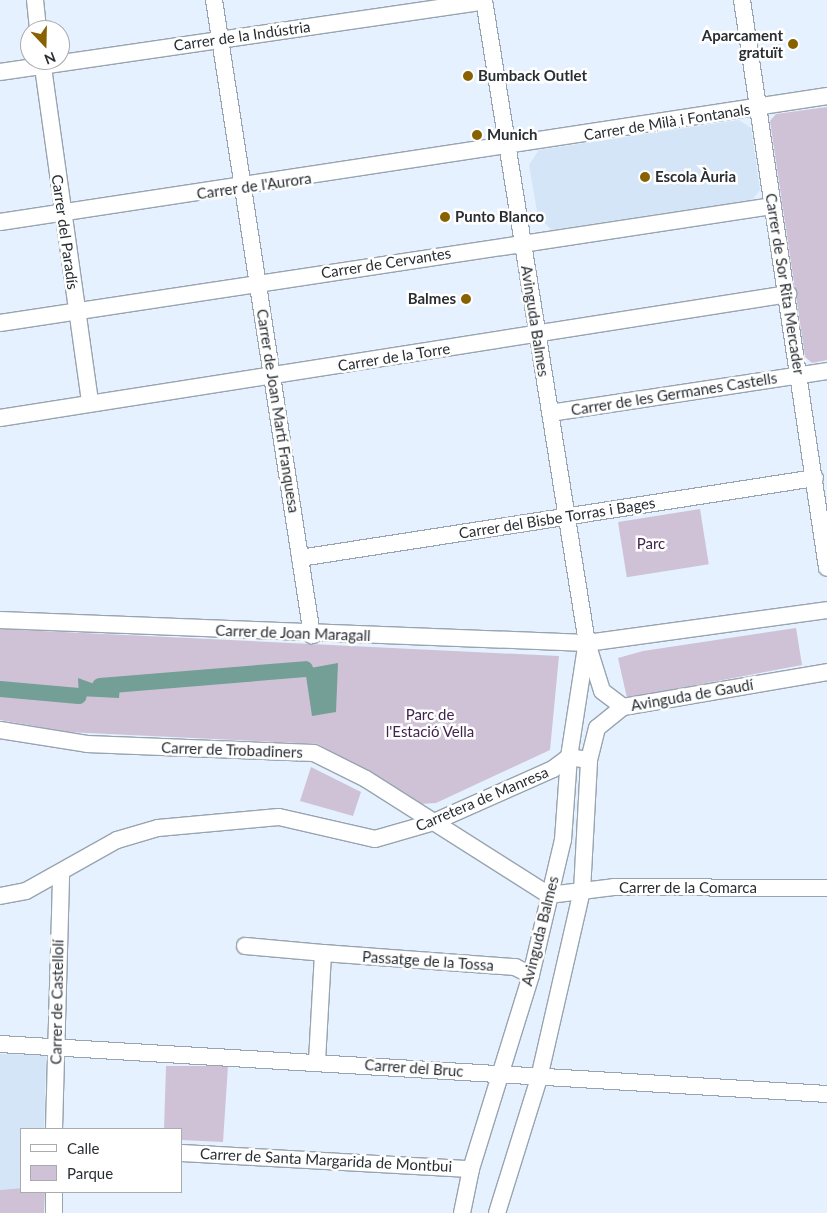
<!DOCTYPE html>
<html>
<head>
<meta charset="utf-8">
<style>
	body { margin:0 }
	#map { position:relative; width:827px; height:1213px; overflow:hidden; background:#e5f1fe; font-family:Lato,sans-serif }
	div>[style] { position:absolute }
	.built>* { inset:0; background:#d4e5f7 }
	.green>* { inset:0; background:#cfc2d6; transform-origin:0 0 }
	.water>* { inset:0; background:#739f96 }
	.canal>* { height:16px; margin:-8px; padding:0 8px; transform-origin:8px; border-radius:8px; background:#739f96 }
	.roads { filter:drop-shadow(1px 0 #98a4af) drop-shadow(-1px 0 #98a4af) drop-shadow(0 1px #98a4af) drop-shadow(0 -1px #98a4af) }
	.minor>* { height:16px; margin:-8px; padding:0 8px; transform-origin:8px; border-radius:8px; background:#fff }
	.dots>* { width:14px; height:14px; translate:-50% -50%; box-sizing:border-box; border:2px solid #fff; border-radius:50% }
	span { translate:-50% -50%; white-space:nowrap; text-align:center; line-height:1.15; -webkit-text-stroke:5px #fff; paint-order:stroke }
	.poi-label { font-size:15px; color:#292e32; font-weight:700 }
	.right { translate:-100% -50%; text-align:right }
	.left { translate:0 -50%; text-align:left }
	.street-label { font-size:15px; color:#292e32 }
	.park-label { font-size:15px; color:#41244d }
	.legend { position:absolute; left:20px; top:1128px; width:162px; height:65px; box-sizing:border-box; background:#fff; border:1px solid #a9abad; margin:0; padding:6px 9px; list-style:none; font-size:15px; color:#292e32 }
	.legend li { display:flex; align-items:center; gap:10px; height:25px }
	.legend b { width:25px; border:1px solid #a9abad }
	.north { position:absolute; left:20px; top:20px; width:50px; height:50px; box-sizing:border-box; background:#fff; border:1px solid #a9abad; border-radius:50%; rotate:159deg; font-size:14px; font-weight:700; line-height:20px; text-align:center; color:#292e32 }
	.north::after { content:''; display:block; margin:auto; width:18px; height:22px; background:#886100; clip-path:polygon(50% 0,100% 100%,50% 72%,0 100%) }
</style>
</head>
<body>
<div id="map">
	<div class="built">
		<div style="clip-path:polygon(739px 120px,751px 128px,760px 190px,752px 200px,552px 230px,538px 217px,529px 165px,539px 150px)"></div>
		<div style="clip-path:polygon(0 1054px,46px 1055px,44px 1129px,21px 1129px,21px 1188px,0 1190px)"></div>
	</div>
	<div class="green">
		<div style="clip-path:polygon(827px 107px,827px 360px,812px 363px,805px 357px,770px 121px,776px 114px)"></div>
		<div style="left:700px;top:509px;width:56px;height:83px;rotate:81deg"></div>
		<div style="clip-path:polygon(796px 628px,802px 665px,627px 698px,618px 658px,643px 651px)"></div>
		<div style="clip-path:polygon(0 629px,559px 656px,550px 750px,436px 803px,420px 804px,318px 744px,67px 732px,0 720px)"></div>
		<div style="clip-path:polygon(311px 767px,361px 792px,353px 816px,300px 801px)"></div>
		<div style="clip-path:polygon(166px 1066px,228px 1066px,223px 1142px,181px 1140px,181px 1129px,164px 1129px)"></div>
		<div style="clip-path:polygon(21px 1188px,21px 1192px,45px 1192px,44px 1213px,0 1213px,0 1190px)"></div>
	</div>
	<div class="water">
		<div style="clip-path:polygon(338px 663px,336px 712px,312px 716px,305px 669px)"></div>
		<div style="clip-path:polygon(78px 678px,100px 686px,120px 685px,119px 698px,79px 696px)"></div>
	</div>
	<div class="canal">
		<div style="left:100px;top:686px;width:206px;rotate:-4.7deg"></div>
		<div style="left:0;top:689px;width:79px;rotate:5.1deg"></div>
	</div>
	<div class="roads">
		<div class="minor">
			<div style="left:35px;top:0;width:30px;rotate:84deg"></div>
			<div style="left:214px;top:0;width:643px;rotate:81.23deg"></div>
			<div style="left:484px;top:0;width:651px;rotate:80.9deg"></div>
			<div style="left:587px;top:643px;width:50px;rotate:72.6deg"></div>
			<div style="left:602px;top:691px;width:26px;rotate:37deg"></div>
			<div style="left:742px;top:0;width:574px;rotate:81.49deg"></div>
			<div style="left:42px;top:60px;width:346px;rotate:82deg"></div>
			<div style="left:0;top:72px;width:489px;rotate:-8.3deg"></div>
			<div style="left:0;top:222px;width:837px;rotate:-8.66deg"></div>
			<div style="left:0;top:323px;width:782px;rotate:-8.61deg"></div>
			<div style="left:550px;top:413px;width:280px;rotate:-8.6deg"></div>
			<div style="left:0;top:418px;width:798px;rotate:-8.94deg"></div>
			<div style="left:300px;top:558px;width:521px;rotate:-8.83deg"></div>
			<div style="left:0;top:620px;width:587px;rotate:2.24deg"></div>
			<div style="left:587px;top:643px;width:242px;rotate:-7.8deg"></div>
			<div style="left:0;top:730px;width:88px;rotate:9.1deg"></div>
			<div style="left:87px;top:744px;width:227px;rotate:2.3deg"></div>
			<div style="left:314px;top:753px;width:58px;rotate:26.6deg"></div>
			<div style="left:366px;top:779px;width:217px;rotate:32.4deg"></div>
			<div style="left:549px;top:895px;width:65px;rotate:-7deg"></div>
			<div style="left:614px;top:887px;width:213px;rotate:0.3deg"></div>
			<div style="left:0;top:896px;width:26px;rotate:-11deg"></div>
			<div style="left:26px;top:891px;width:104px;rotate:-29.3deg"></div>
			<div style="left:117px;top:840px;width:43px;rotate:-16.3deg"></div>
			<div style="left:158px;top:828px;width:121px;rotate:-5.2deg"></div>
			<div style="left:279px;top:817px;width:98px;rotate:12.9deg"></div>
			<div style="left:375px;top:839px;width:61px;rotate:-16.1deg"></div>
			<div style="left:434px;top:822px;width:130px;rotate:-24deg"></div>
			<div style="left:553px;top:769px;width:20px;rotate:-37deg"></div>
			<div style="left:569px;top:757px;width:20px;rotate:9deg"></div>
			<div style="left:245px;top:946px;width:78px;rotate:5.1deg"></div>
			<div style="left:0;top:1044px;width:829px;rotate:3.46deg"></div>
			<div style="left:317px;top:1061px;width:108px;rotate:-86.8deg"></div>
			<div style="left:323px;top:953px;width:193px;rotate:4.2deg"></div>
			<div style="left:515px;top:967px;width:18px;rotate:27deg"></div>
			<div style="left:54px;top:1129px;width:254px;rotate:-88.4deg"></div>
			<div style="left:181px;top:1153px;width:290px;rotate:3.2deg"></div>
			<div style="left:54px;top:1192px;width:21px;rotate:90deg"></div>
			<div style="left:462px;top:1213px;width:45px;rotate:-78.4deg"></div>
			<div style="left:471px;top:1169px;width:203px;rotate:-72.8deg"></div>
			<div style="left:531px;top:975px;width:139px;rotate:-76.7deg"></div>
			<div style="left:563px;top:840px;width:83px;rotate:-85.9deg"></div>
			<div style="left:569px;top:757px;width:111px;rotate:-81.2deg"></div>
			<div style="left:497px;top:1213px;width:141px;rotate:-72.7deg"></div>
			<div style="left:539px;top:1078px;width:192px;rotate:-77.1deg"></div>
			<div style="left:582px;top:891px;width:131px;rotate:-86.9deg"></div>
			<div style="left:589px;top:760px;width:33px;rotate:-76deg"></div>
			<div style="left:597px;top:728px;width:33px;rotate:-39deg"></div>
			<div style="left:623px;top:707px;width:207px;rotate:-9.7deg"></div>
		</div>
	</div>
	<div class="dots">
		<div style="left:793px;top:44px;background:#886100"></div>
		<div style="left:468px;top:76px;background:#886100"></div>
		<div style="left:477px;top:135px;background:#886100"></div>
		<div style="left:645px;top:177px;background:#886100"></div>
		<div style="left:445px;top:217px;background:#886100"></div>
		<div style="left:466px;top:299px;background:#886100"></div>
	</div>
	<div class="poi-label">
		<span class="right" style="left:783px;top:44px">Aparcament<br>gratuït</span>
		<span class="left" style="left:478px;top:76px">Bumback Outlet</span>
		<span class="left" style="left:487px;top:135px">Munich</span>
		<span class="left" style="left:655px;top:177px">Escola Àuria</span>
		<span class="left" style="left:455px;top:217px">Punto Blanco</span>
		<span class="right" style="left:456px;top:299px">Balmes</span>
	</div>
	<div class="street-label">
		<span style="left:242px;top:36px;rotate:-8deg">Carrer de la Indústria</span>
		<span style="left:667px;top:122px;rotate:-9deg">Carrer de Milà i Fontanals</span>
		<span style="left:254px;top:186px;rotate:-8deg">Carrer de l'Aurora</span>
		<span style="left:65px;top:232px;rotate:82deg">Carrer del Paradís</span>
		<span style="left:386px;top:263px;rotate:-9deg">Carrer de Cervantes</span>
		<span style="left:785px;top:284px;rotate:81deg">Carrer de Sor Rita Mercader</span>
		<span style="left:535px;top:321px;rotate:81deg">Avinguda Balmes</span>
		<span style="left:394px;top:357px;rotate:-9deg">Carrer de la Torre</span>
		<span style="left:674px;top:394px;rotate:-9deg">Carrer de les Germanes Castells</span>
		<span style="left:278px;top:411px;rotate:81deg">Carrer de Joan Martí Franquesa</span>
		<span style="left:557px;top:518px;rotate:-9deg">Carrer del Bisbe Torras i Bages</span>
		<span style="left:293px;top:633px;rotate:2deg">Carrer de Joan Maragall</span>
		<span style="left:692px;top:695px;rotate:-10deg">Avinguda de Gaudí</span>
		<span style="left:232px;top:750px;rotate:2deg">Carrer de Trobadiners</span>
		<span style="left:482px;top:799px;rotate:-23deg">Carretera de Manresa</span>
		<span style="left:688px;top:888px">Carrer de la Comarca</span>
		<span style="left:540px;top:931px;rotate:-76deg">Avinguda Balmes</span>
		<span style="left:428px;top:961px;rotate:4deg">Passatge de la Tossa</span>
		<span style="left:57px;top:1002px;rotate:-89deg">Carrer de Castellolí</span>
		<span style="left:414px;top:1068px;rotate:4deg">Carrer del Bruc</span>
		<span style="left:326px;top:1160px;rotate:3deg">Carrer de Santa Margarida de Montbui</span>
	</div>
	<div class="park-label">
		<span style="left:651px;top:544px">Parc</span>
		<span style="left:430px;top:723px">Parc de<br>l'Estació Vella</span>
	</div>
	<ul class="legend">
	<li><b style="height:6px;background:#fff"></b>Calle</li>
	<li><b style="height:14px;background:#cfc2d6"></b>Parque</li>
	</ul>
	<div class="north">N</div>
</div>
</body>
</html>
